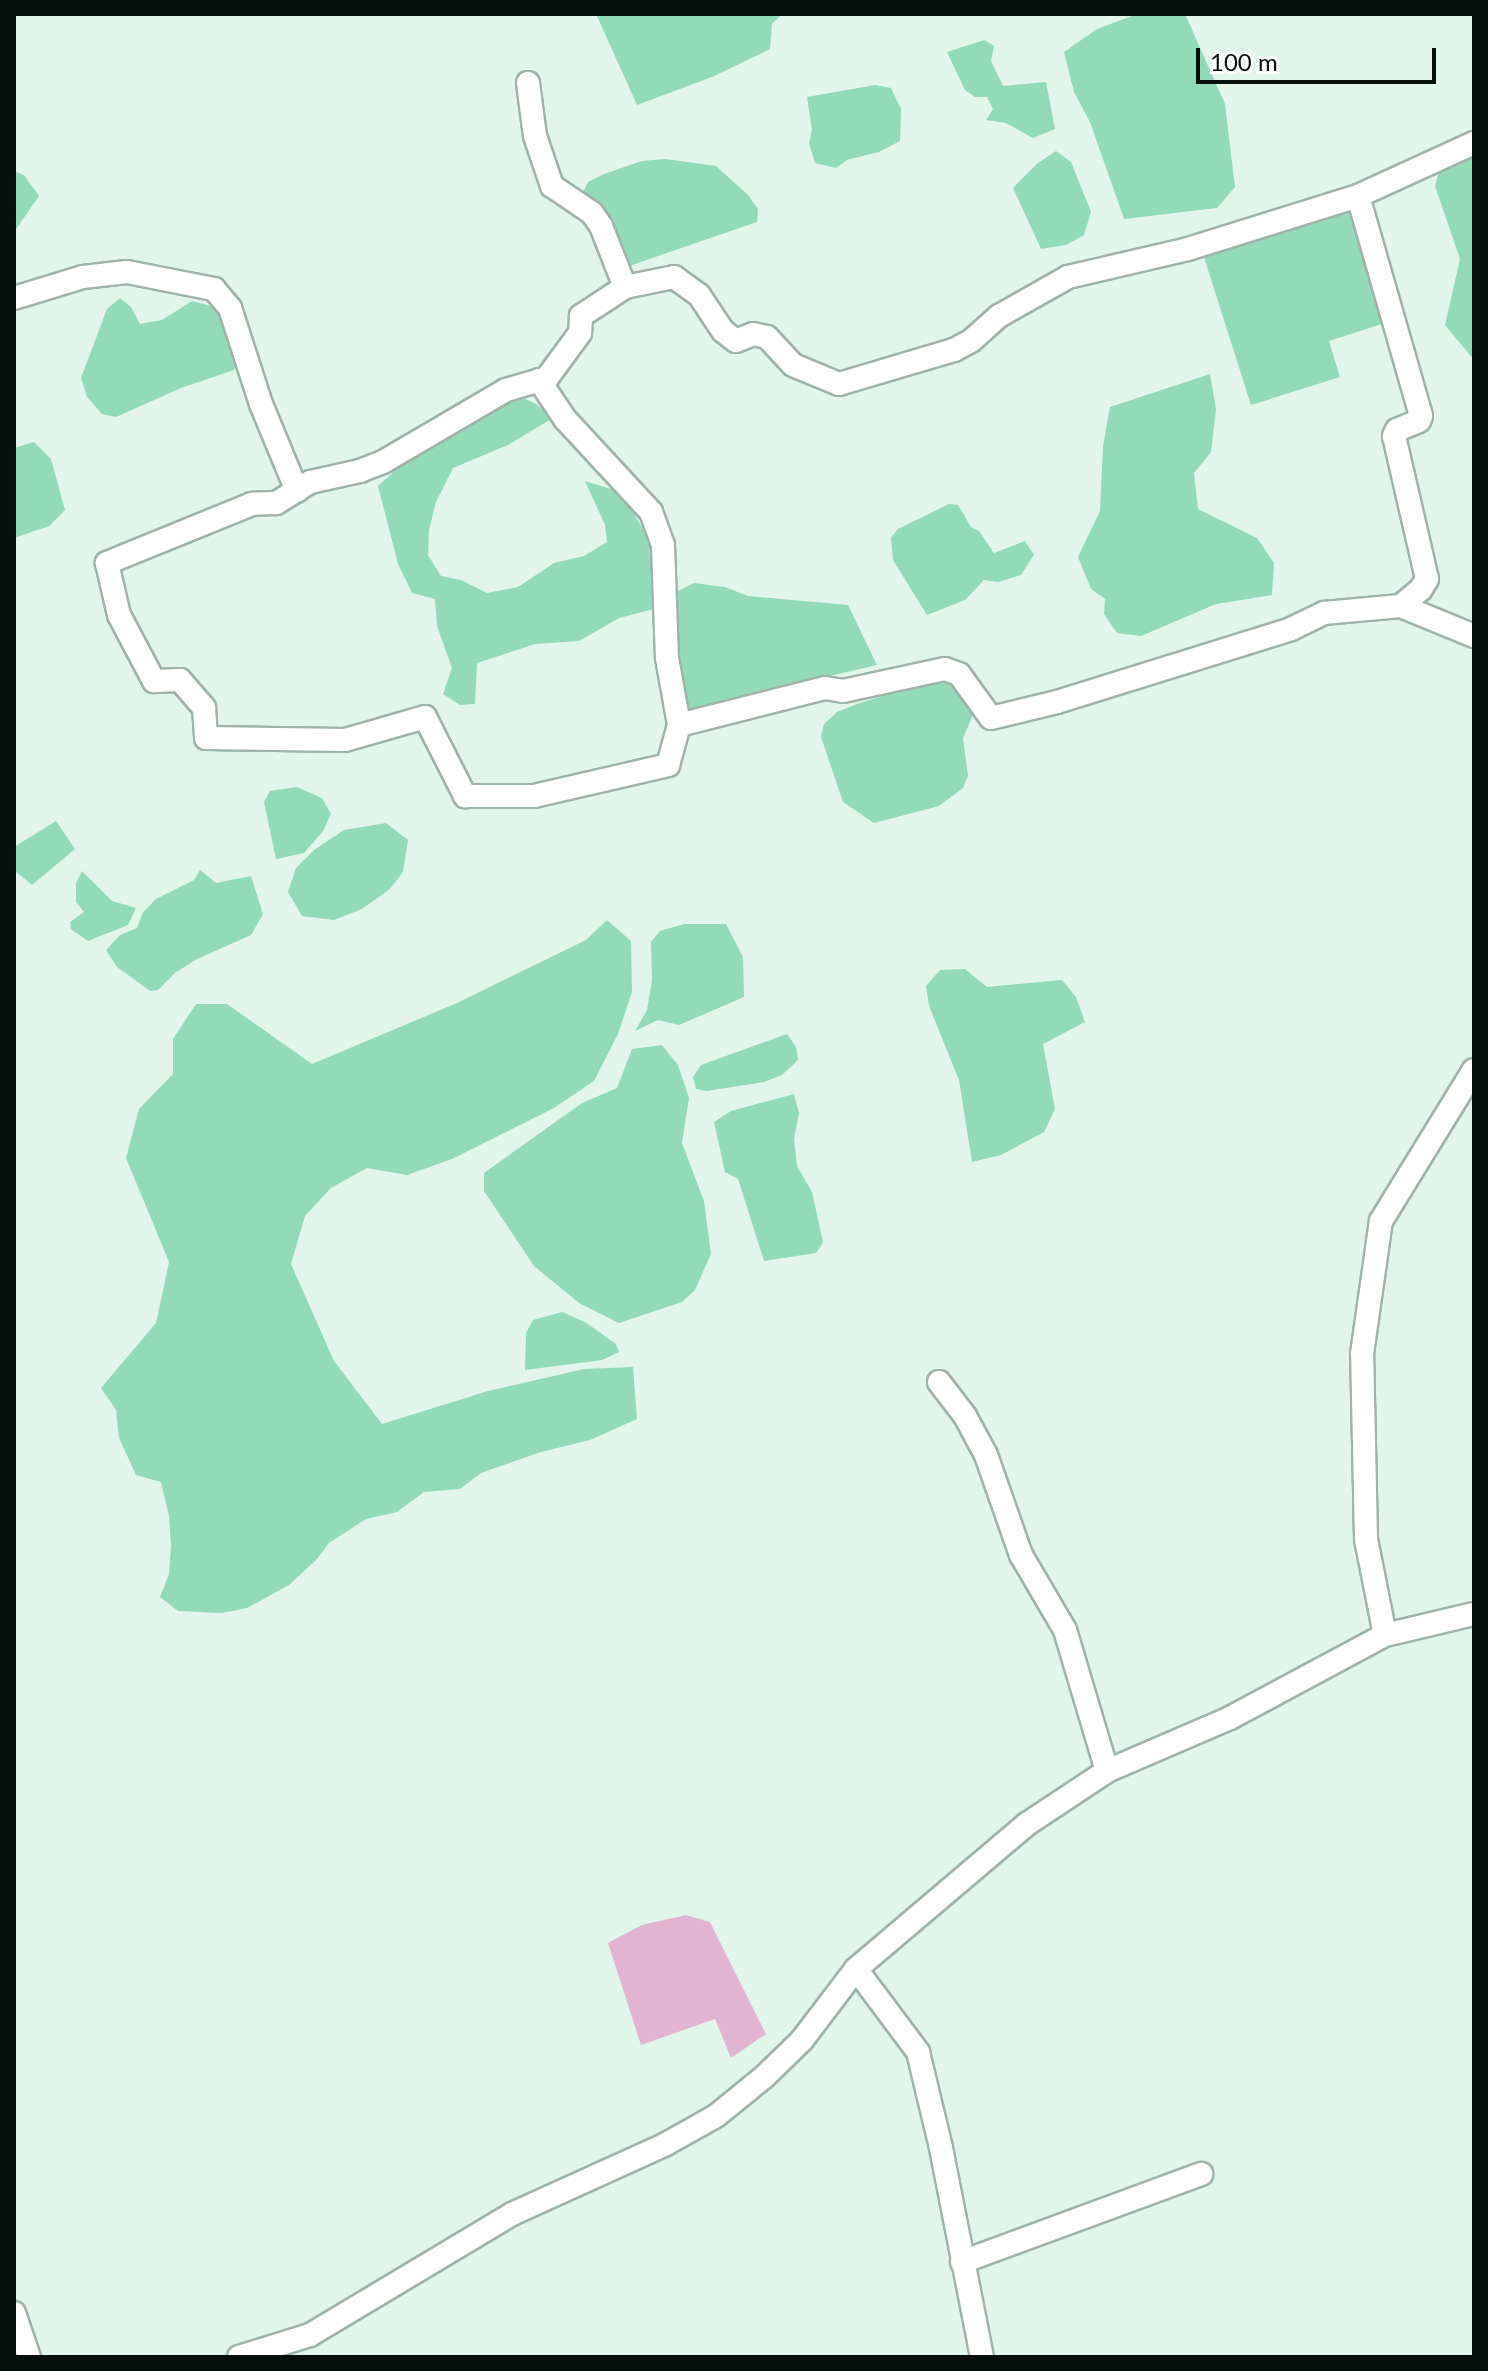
<!DOCTYPE html>
<html>
<head>
<meta charset="utf-8">
<style>
	body { margin:0 }
	#map { position:relative; width:1488px; height:2371px; overflow:hidden; background:#e1f5eb; font-family:Lato,sans-serif }
	div>[style] { position:absolute }
	.green>* { inset:0; background:#e1b4d2 }
	.water>* { inset:0; background:#93dab9 }
	.roads { filter:drop-shadow(2px 0 #a0b3a9) drop-shadow(-2px 0 #a0b3a9) drop-shadow(0 2px #a0b3a9) drop-shadow(0 -2px #a0b3a9) }
	.minor>* { height:22px; margin:-11px; padding:0 11px; transform-origin:11px; border-radius:11px; background:#fff }
	span { translate:-50% -50%; white-space:nowrap; text-align:center; line-height:1.15; -webkit-text-stroke:7px #fff; paint-order:stroke }
	.frame { position:absolute; inset:0; border:16px solid #080e0b; pointer-events:none }
	.scale { position:absolute; left:1196px; top:48px; width:240px; height:36px; box-sizing:border-box; border:4px solid #080e0b; border-top:0; padding-left:10px; font-size:24px; line-height:28px; white-space:nowrap; color:#080e0b; -webkit-text-stroke:6px #fff; paint-order:stroke }
</style>
</head>
<body>
<div id="map">
	<div class="green">
		<div style="clip-path:polygon(686px 1915px,710px 1922px,766px 2034px,731px 2058px,715px 2019px,641px 2045px,608px 1943px,642px 1925px)"></div>
	</div>
	<div class="water">
		<div style="clip-path:polygon(596px 14px,782px 14px,772px 24px,770px 49px,712px 77px,637px 105px)"></div>
		<div style="clip-path:polygon(1137px 14px,1185px 14px,1225px 104px,1235px 187px,1217px 208px,1124px 219px,1090px 122px,1074px 92px,1064px 52px,1097px 29px)"></div>
		<div style="clip-path:polygon(984px 40px,994px 46px,991px 61px,1003px 86px,1046px 82px,1055px 129px,1033px 138px,1006px 123px,986px 120px,993px 109px,987px 97px,975px 97px,965px 90px,947px 52px)"></div>
		<div style="clip-path:polygon(875px 85px,891px 88px,901px 109px,900px 141px,879px 152px,847px 160px,836px 168px,815px 163px,809px 143px,812px 130px,807px 97px)"></div>
		<div style="clip-path:polygon(1474px 148px,1474px 360px,1445px 325px,1460px 259px,1435px 186px,1441px 163px)"></div>
		<div style="clip-path:polygon(1056px 151px,1071px 162px,1091px 212px,1084px 235px,1066px 245px,1041px 249px,1013px 188px,1038px 163px)"></div>
		<div style="clip-path:polygon(665px 159px,716px 166px,748px 195px,758px 209px,757px 222px,629px 266px,581px 196px,588px 182px,604px 174px,642px 161px)"></div>
		<div style="clip-path:polygon(14px 171px,24px 175px,39px 196px,14px 232px)"></div>
		<div style="clip-path:polygon(1351px 204px,1388px 322px,1329px 341px,1340px 377px,1251px 405px,1202px 251px)"></div>
		<div style="clip-path:polygon(120px 298px,131px 307px,140px 324px,162px 320px,192px 301px,215px 307px,230px 325px,242px 354px,234px 370px,181px 388px,116px 417px,102px 414px,87px 397px,81px 378px,107px 309px)"></div>
		<div style="clip-path:polygon(1210px 374px,1216px 409px,1211px 452px,1194px 473px,1198px 509px,1257px 538px,1274px 563px,1272px 595px,1216px 604px,1141px 636px,1117px 633px,1104px 614px,1105px 599px,1091px 589px,1078px 557px,1100px 511px,1103px 446px,1110px 407px)"></div>
		<div style="clip-path:polygon(515px 394px,536px 404px,553px 418px,508px 445px,453px 468px,436px 502px,429px 530px,428px 555px,441px 576px,461px 580px,487px 593px,518px 587px,554px 563px,584px 556px,607px 542px,605px 525px,585px 481px,621px 492px,660px 558px,658px 608px,619px 618px,579px 641px,535px 644px,477px 663px,475px 704px,460px 705px,443px 694px,452px 668px,437px 626px,435px 599px,412px 593px,398px 564px,378px 486px,409px 458px)"></div>
		<div style="clip-path:polygon(34px 442px,51px 459px,65px 510px,49px 526px,14px 538px,14px 448px)"></div>
		<div style="clip-path:polygon(949px 504px,958px 505px,971px 527px,979px 531px,994px 553px,1025px 541px,1034px 555px,1021px 575px,998px 582px,984px 580px,965px 600px,927px 615px,893px 560px,891px 538px,898px 529px)"></div>
		<div style="clip-path:polygon(694px 583px,725px 587px,748px 596px,848px 605px,877px 665px,748px 695px,718px 714px,683px 709px,670px 595px)"></div>
		<div style="clip-path:polygon(952px 679px,973px 715px,963px 738px,968px 776px,963px 788px,939px 806px,874px 823px,843px 802px,821px 737px,824px 724px,837px 712px,857px 704px,934px 680px)"></div>
		<div style="clip-path:polygon(297px 787px,322px 798px,331px 814px,323px 831px,304px 853px,276px 859px,264px 802px,270px 791px)"></div>
		<div style="clip-path:polygon(56px 821px,75px 849px,32px 885px,14px 870px,14px 847px)"></div>
		<div style="clip-path:polygon(386px 823px,408px 840px,403px 872px,390px 889px,362px 909px,334px 920px,302px 916px,288px 892px,296px 868px,314px 850px,344px 830px)"></div>
		<div style="clip-path:polygon(200px 870px,216px 883px,251px 876px,263px 914px,251px 935px,195px 960px,175px 973px,158px 990px,150px 991px,117px 967px,106px 950px,120px 935px,137px 928px,143px 912px,156px 899px,194px 880px)"></div>
		<div style="clip-path:polygon(82px 871px,112px 901px,136px 908px,128px 925px,88px 941px,71px 929px,70px 922px,84px 912px,76px 902px,76px 883px)"></div>
		<div style="clip-path:polygon(607px 920px,631px 941px,632px 992px,618px 1034px,594px 1081px,554px 1108px,452px 1159px,407px 1175px,367px 1168px,331px 1188px,305px 1216px,291px 1264px,334px 1361px,382px 1424px,488px 1391px,584px 1369px,633px 1367px,637px 1419px,590px 1440px,541px 1452px,481px 1473px,460px 1489px,424px 1492px,397px 1512px,366px 1519px,329px 1543px,316px 1560px,289px 1585px,247px 1608px,222px 1613px,178px 1611px,160px 1597px,169px 1574px,171px 1545px,169px 1516px,161px 1482px,136px 1475px,119px 1438px,116px 1410px,101px 1388px,156px 1323px,169px 1262px,126px 1158px,139px 1109px,173px 1074px,173px 1039px,196px 1004px,227px 1004px,312px 1064px,457px 1003px,586px 940px)"></div>
		<div style="clip-path:polygon(684px 924px,726px 924px,743px 957px,744px 997px,679px 1025px,658px 1020px,635px 1031px,647px 1010px,652px 980px,651px 942px,660px 931px)"></div>
		<div style="clip-path:polygon(965px 969px,987px 987px,1062px 980px,1076px 997px,1085px 1022px,1043px 1044px,1055px 1109px,1044px 1132px,1001px 1155px,972px 1162px,959px 1080px,929px 1006px,926px 986px,940px 970px)"></div>
		<div style="clip-path:polygon(787px 1034px,796px 1047px,798px 1060px,782px 1075px,764px 1082px,707px 1091px,696px 1089px,693px 1077px,701px 1065px)"></div>
		<div style="clip-path:polygon(662px 1045px,678px 1065px,689px 1098px,682px 1143px,704px 1201px,711px 1254px,695px 1290px,682px 1302px,619px 1323px,579px 1303px,534px 1266px,484px 1191px,484px 1173px,582px 1103px,617px 1088px,632px 1049px)"></div>
		<div style="clip-path:polygon(794px 1094px,799px 1113px,794px 1139px,797px 1166px,812px 1192px,823px 1242px,816px 1253px,764px 1261px,738px 1179px,725px 1172px,714px 1122px,731px 1111px)"></div>
		<div style="clip-path:polygon(562px 1312px,585px 1322px,616px 1344px,619px 1352px,602px 1360px,525px 1370px,526px 1333px,533px 1320px)"></div>
	</div>
	<div class="roads">
		<div class="minor">
			<div style="left:528px;top:83px;width:53px;rotate:82.5deg"></div>
			<div style="left:535px;top:136px;width:53px;rotate:71.2deg"></div>
			<div style="left:552px;top:186px;width:48px;rotate:34deg"></div>
			<div style="left:592px;top:213px;width:16px;rotate:55deg"></div>
			<div style="left:601px;top:226px;width:66px;rotate:68.5deg"></div>
			<div style="left:625px;top:287px;width:50px;rotate:-11.5deg"></div>
			<div style="left:674px;top:277px;width:31px;rotate:36deg"></div>
			<div style="left:699px;top:295px;width:43px;rotate:56.3deg"></div>
			<div style="left:723px;top:331px;width:16px;rotate:38deg"></div>
			<div style="left:736px;top:341px;width:18px;rotate:-22deg"></div>
			<div style="left:753px;top:334px;width:14px;rotate:12deg"></div>
			<div style="left:767px;top:337px;width:38px;rotate:47deg"></div>
			<div style="left:793px;top:365px;width:50px;rotate:22.4deg"></div>
			<div style="left:839px;top:384px;width:120px;rotate:-16.5deg"></div>
			<div style="left:954px;top:350px;width:19px;rotate:-28deg"></div>
			<div style="left:971px;top:341px;width:38px;rotate:-42deg"></div>
			<div style="left:999px;top:316px;width:79px;rotate:-29.5deg"></div>
			<div style="left:1068px;top:277px;width:123px;rotate:-13.1deg"></div>
			<div style="left:1188px;top:249px;width:178px;rotate:-17.3deg"></div>
			<div style="left:1358px;top:196px;width:128px;rotate:-24.6deg"></div>
			<div style="left:1358px;top:196px;width:229px;rotate:74deg"></div>
			<div style="left:1421px;top:416px;width:5px;rotate:112deg"></div>
			<div style="left:1419px;top:421px;width:24px;rotate:158deg"></div>
			<div style="left:1397px;top:430px;width:7px;rotate:117deg"></div>
			<div style="left:1394px;top:436px;width:147px;rotate:77deg"></div>
			<div style="left:1427px;top:579px;width:12px;rotate:121deg"></div>
			<div style="left:1421px;top:589px;width:26px;rotate:140deg"></div>
			<div style="left:625px;top:287px;width:53px;rotate:146.6deg"></div>
			<div style="left:581px;top:316px;width:17px;rotate:93deg"></div>
			<div style="left:580px;top:333px;width:56px;rotate:126.3deg"></div>
			<div style="left:547px;top:378px;width:43px;rotate:163.7deg"></div>
			<div style="left:506px;top:390px;width:143px;rotate:149.7deg"></div>
			<div style="left:383px;top:462px;width:25px;rotate:159deg"></div>
			<div style="left:360px;top:471px;width:51px;rotate:167.6deg"></div>
			<div style="left:310px;top:482px;width:40px;rotate:148deg"></div>
			<div style="left:276px;top:503px;width:24px;rotate:178deg"></div>
			<div style="left:252px;top:504px;width:157px;rotate:157.9deg"></div>
			<div style="left:107px;top:563px;width:53px;rotate:77deg"></div>
			<div style="left:119px;top:615px;width:75px;rotate:62.1deg"></div>
			<div style="left:154px;top:681px;width:26px;rotate:-2deg"></div>
			<div style="left:180px;top:680px;width:37px;rotate:49deg"></div>
			<div style="left:204px;top:708px;width:30px;rotate:86deg"></div>
			<div style="left:206px;top:738px;width:139px;rotate:0.8deg"></div>
			<div style="left:345px;top:740px;width:83px;rotate:-16deg"></div>
			<div style="left:425px;top:717px;width:89px;rotate:63.1deg"></div>
			<div style="left:465px;top:796px;width:69px"></div>
			<div style="left:534px;top:796px;width:138px;rotate:-13deg"></div>
			<div style="left:668px;top:765px;width:41px;rotate:-74.6deg"></div>
			<div style="left:679px;top:725px;width:151px;rotate:-14.2deg"></div>
			<div style="left:825px;top:688px;width:18px;rotate:9deg"></div>
			<div style="left:843px;top:691px;width:104px;rotate:-12.2deg"></div>
			<div style="left:945px;top:669px;width:15px;rotate:20deg"></div>
			<div style="left:959px;top:674px;width:54px;rotate:54deg"></div>
			<div style="left:991px;top:718px;width:68px;rotate:-13.6deg"></div>
			<div style="left:1057px;top:702px;width:245px;rotate:-17.3deg"></div>
			<div style="left:1291px;top:629px;width:37px;rotate:-26deg"></div>
			<div style="left:1324px;top:613px;width:77px;rotate:-5.2deg"></div>
			<div style="left:1401px;top:606px;width:79px;rotate:22.3deg"></div>
			<div style="left:14px;top:298px;width:72px;rotate:-16.9deg"></div>
			<div style="left:83px;top:277px;width:44px;rotate:-6.5deg"></div>
			<div style="left:127px;top:272px;width:89px;rotate:11.1deg"></div>
			<div style="left:214px;top:289px;width:25px;rotate:50deg"></div>
			<div style="left:230px;top:308px;width:101px;rotate:72.1deg"></div>
			<div style="left:261px;top:404px;width:94px;rotate:67.5deg"></div>
			<div style="left:539px;top:380px;width:47px;rotate:56.3deg"></div>
			<div style="left:565px;top:419px;width:127px;rotate:47.2deg"></div>
			<div style="left:651px;top:512px;width:35px;rotate:70deg"></div>
			<div style="left:663px;top:545px;width:113px;rotate:88deg"></div>
			<div style="left:667px;top:658px;width:68px;rotate:79.8deg"></div>
			<div style="left:939px;top:1382px;width:43px;rotate:52.6deg"></div>
			<div style="left:965px;top:1416px;width:44px;rotate:61.7deg"></div>
			<div style="left:986px;top:1455px;width:106px;rotate:70.7deg"></div>
			<div style="left:1021px;top:1555px;width:87px;rotate:59.6deg"></div>
			<div style="left:1065px;top:1630px;width:147px;rotate:73.4deg"></div>
			<div style="left:1385px;top:1635px;width:98px;rotate:-101.2deg"></div>
			<div style="left:1366px;top:1539px;width:185px;rotate:-91.2deg"></div>
			<div style="left:1362px;top:1354px;width:134px;rotate:-81.9deg"></div>
			<div style="left:1381px;top:1221px;width:177px;rotate:-58.4deg"></div>
			<div style="left:856px;top:1969px;width:104px;rotate:53.2deg"></div>
			<div style="left:918px;top:2052px;width:99px;rotate:76.5deg"></div>
			<div style="left:941px;top:2148px;width:213px;rotate:78.9deg"></div>
			<div style="left:962px;top:2262px;width:255px;rotate:-20.2deg"></div>
			<div style="left:14px;top:2313px;width:46px;rotate:71.2deg"></div>
			<div style="left:239px;top:2357px;width:74px;rotate:-17.2deg"></div>
			<div style="left:310px;top:2335px;width:235px;rotate:-30.9deg"></div>
			<div style="left:512px;top:2214px;width:169px;rotate:-24.4deg"></div>
			<div style="left:666px;top:2144px;width:57px;rotate:-29.2deg"></div>
			<div style="left:716px;top:2116px;width:62px;rotate:-39.1deg"></div>
			<div style="left:764px;top:2077px;width:53px;rotate:-44.2deg"></div>
			<div style="left:802px;top:2040px;width:89px;rotate:-52.7deg"></div>
			<div style="left:856px;top:1969px;width:224px;rotate:-40.3deg"></div>
			<div style="left:1027px;top:1824px;width:96px;rotate:-33.5deg"></div>
			<div style="left:1107px;top:1771px;width:134px;rotate:-23.3deg"></div>
			<div style="left:1230px;top:1718px;width:176px;rotate:-28.2deg"></div>
			<div style="left:1385px;top:1635px;width:91px;rotate:-13.3deg"></div>
		</div>
	</div>
	<div class="frame"></div>
	<div class="scale">100 m</div>
</div>
</body>
</html>
